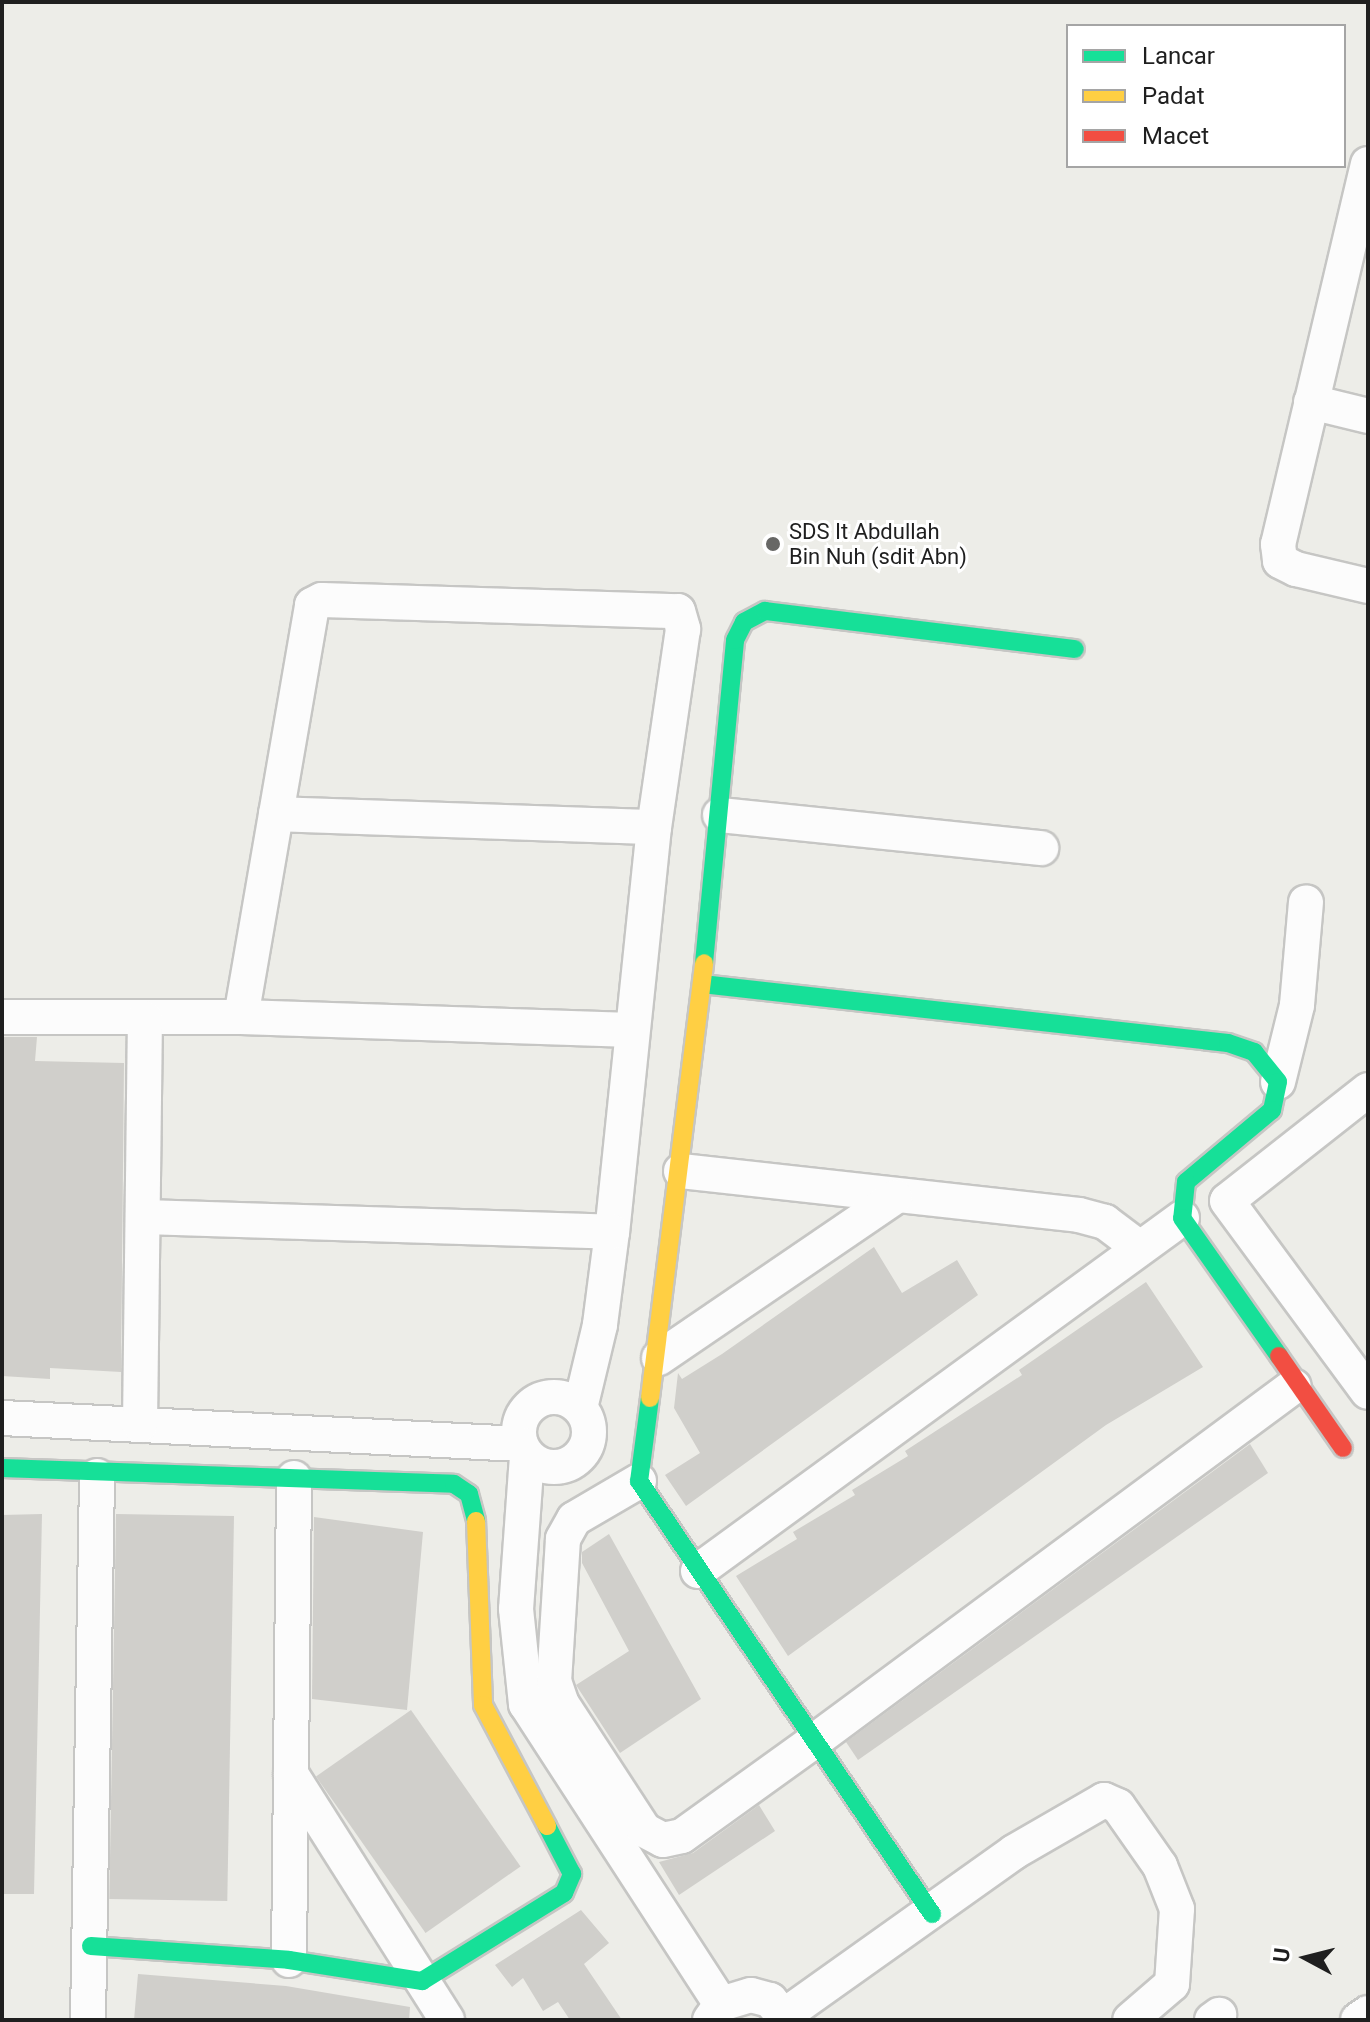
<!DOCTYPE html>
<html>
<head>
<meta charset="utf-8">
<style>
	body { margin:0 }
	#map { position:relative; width:1370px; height:2022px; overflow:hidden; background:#edede8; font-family:Roboto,sans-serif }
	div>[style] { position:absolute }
	.building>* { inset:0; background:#d0cfcb; transform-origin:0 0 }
	.roads { filter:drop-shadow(2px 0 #c6c6c4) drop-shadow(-2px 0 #c6c6c4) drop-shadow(0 2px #c6c6c4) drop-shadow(0 -2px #c6c6c4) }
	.street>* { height:34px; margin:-17px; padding:0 17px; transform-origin:17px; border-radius:17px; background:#fcfcfc }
	.street>.ring { margin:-17px; padding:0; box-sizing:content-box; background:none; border:34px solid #fcfcfc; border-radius:50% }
	.fast>* { height:18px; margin:-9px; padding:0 9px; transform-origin:9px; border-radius:9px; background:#16e098 }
	.slow>* { height:18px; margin:-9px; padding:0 9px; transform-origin:9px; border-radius:9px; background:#ffcf43 }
	.jam>* { height:18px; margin:-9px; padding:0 9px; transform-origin:9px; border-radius:9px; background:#f24e42 }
	.dots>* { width:22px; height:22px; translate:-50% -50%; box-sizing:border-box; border:4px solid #fff; border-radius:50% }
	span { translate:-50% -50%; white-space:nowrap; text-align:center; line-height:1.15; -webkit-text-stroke:6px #fff; paint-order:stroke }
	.poi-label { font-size:22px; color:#1f1f1f }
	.left { translate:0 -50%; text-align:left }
	.frame { position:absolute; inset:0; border:4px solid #1f1f1f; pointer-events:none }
	.legend { position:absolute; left:1066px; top:24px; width:280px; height:144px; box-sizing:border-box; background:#fff; border:2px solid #a5a5a5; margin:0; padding:10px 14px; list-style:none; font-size:24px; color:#1f1f1f }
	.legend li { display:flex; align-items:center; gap:16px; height:40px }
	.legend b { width:40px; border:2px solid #a5a5a5 }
	.north { position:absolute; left:1266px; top:1918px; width:80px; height:80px; -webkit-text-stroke:6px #fff; paint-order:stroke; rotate:277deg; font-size:22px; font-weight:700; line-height:32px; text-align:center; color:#1f1f1f }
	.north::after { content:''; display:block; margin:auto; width:28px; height:36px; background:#1f1f1f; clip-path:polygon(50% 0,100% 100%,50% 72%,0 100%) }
</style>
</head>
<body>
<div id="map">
	<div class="building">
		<div style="clip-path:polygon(4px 1037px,37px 1037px,35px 1061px,124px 1063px,121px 1372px,50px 1368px,50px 1379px,2px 1376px)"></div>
		<div style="clip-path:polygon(874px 1247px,902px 1293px,957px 1260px,978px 1295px,686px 1506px,665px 1475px,700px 1453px,674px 1408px,678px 1373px,682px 1379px,722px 1354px)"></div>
		<div style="clip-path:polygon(1146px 1282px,1203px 1367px,1106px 1425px,788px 1656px,736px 1576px,797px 1539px,793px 1532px,855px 1495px,852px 1490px,908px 1456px,905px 1451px,1022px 1375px,1019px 1370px)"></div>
		<div style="clip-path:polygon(1250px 1444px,1268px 1473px,858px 1760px,846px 1742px)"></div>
		<div style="clip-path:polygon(42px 1514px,34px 1894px,2px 1894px,2px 1515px)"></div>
		<div style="left:234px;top:1516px;width:385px;height:118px;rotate:91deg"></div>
		<div style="clip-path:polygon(314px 1517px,423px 1532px,407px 1710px,312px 1699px)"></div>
		<div style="clip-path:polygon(609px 1534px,701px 1699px,620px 1753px,576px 1685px,629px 1651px,582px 1563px,582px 1552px)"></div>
		<div style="left:411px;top:1710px;width:191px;height:116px;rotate:55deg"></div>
		<div style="clip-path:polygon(759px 1805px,775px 1831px,679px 1895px,659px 1862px,693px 1853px)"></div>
		<div style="clip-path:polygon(581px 1910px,609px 1943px,584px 1964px,622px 2020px,570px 2020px,558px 2002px,543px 2011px,523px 1978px,512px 1987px,495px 1965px)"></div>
		<div style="clip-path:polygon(138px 1974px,286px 1986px,410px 2007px,409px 2020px,134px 2020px)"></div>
	</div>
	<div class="roads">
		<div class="street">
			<div style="left:1368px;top:164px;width:391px;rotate:103.3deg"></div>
			<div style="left:1278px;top:544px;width:17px;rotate:83deg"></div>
			<div style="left:1280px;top:561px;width:18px;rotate:27deg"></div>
			<div style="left:1296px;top:569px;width:74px;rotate:13.3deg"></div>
			<div style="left:1311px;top:402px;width:59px;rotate:13.8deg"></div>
			<div style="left:276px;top:814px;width:378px;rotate:2deg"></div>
			<div style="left:720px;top:815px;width:323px;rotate:5.9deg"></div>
			<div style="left:2px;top:1017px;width:239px"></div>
			<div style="left:241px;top:1017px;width:391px;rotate:1.9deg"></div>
			<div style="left:241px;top:1017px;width:418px;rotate:-80.2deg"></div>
			<div style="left:312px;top:605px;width:11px;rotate:-27deg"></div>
			<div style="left:322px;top:600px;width:356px;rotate:1.8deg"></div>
			<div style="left:678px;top:611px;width:19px;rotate:74deg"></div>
			<div style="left:683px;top:629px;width:200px;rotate:98.3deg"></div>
			<div style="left:654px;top:827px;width:407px;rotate:95.9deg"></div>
			<div style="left:612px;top:1232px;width:94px;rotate:97.4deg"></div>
			<div style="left:600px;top:1325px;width:85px;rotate:103.5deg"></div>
			<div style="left:1278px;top:1082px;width:79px;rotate:-76.1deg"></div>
			<div style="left:1297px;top:1005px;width:103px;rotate:-85deg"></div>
			<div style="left:1368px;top:1090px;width:179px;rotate:141.8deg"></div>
			<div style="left:1227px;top:1201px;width:237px;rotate:53.6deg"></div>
			<div style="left:681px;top:1171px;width:400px;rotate:6.3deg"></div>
			<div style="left:1079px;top:1215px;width:27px;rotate:15deg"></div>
			<div style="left:1105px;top:1222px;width:39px;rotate:37deg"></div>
			<div style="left:145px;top:1217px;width:467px;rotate:1.8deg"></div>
			<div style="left:659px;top:1358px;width:286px;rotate:-34.3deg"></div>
			<div class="ring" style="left:519px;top:1397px;width:36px;height:36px"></div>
			<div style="left:2px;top:1418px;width:519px;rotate:2.87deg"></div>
			<div style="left:140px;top:1425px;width:407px;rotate:-89.3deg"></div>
			<div style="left:527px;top:1456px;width:153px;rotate:94.1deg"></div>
			<div style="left:516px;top:1609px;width:96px;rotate:84deg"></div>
			<div style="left:526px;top:1704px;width:358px;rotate:57deg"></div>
			<div style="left:639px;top:1481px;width:75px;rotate:149.7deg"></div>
			<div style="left:574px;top:1519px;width:23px;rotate:119deg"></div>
			<div style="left:563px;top:1539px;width:142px;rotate:93.6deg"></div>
			<div style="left:554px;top:1681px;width:24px;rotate:71deg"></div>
			<div style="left:562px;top:1704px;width:150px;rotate:56.9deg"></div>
			<div style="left:644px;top:1830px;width:21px;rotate:28deg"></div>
			<div style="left:663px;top:1840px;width:19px;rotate:-12deg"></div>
			<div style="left:682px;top:1836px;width:161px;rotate:-35.7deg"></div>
			<div style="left:813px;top:1742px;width:598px;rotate:-36.51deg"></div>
			<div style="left:698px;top:1571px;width:599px;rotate:-36.1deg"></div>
			<div style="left:291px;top:1774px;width:291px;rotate:57.6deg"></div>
			<div style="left:289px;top:1960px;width:482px;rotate:-89.4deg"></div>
			<div style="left:785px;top:2015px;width:281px;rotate:-35.4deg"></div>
			<div style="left:1014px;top:1852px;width:104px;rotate:-30deg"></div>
			<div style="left:1104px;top:1800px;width:15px;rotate:23deg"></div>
			<div style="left:1118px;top:1806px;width:73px;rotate:55deg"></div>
			<div style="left:1160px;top:1866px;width:46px;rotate:68.4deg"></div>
			<div style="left:1177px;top:1909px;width:75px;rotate:93.8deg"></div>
			<div style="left:1172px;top:1984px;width:55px;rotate:139.4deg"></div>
			<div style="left:88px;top:2020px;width:544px;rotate:-89.05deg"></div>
			<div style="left:710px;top:2020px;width:19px;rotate:-55deg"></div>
			<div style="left:721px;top:2004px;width:31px;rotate:-17deg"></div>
			<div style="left:751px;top:1995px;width:20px;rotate:15deg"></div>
			<div style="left:770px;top:2000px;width:26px;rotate:50deg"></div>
			<div style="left:1212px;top:2020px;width:9px;rotate:-36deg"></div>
			<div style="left:1358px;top:2020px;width:12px;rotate:-35deg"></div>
		</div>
		<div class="fast">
			<div style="left:704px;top:963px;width:324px;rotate:-84.5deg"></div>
			<div style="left:735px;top:640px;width:20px;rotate:-63deg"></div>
			<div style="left:744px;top:622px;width:24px;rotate:-28deg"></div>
			<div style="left:765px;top:611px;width:312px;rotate:7deg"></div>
			<div style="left:702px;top:984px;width:529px;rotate:6.4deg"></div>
			<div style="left:1228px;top:1043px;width:28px;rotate:19deg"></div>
			<div style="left:1254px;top:1052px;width:38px;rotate:51deg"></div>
			<div style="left:1278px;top:1082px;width:29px;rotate:102deg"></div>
			<div style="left:1272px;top:1110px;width:112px;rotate:140.1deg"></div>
			<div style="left:1186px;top:1182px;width:36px;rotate:96deg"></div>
			<div style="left:1182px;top:1218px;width:169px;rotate:54.9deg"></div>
			<div style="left:650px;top:1398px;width:84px;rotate:97.5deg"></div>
			<div style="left:639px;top:1481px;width:523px;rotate:55.91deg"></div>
			<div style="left:2px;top:1468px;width:452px;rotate:2deg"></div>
			<div style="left:454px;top:1484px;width:18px;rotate:34deg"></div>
			<div style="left:469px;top:1494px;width:28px;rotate:75deg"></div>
			<div style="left:91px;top:1946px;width:198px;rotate:4deg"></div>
			<div style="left:289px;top:1960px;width:135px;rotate:9deg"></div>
			<div style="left:422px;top:1981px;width:167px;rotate:-31.8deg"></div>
			<div style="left:564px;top:1893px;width:21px;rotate:-67deg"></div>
			<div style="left:572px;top:1874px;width:54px;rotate:-117.5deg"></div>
		</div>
		<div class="slow">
			<div style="left:650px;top:1398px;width:438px;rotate:-82.9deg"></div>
			<div style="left:476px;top:1521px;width:184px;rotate:87.8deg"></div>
			<div style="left:483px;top:1705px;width:137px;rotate:62.1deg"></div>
		</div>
		<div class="jam">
			<div style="left:1279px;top:1356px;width:112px;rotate:55.2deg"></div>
		</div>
	</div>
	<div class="dots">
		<div style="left:773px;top:544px;background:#676765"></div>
	</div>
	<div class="poi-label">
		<span class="left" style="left:789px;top:544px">SDS It Abdullah<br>Bin Nuh (sdit Abn)</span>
	</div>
	<div class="frame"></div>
	<ul class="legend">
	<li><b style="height:10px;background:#16e098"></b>Lancar</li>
	<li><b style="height:10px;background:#ffcf43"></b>Padat</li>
	<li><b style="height:10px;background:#f24e42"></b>Macet</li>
	</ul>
	<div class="north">U</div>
</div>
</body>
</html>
